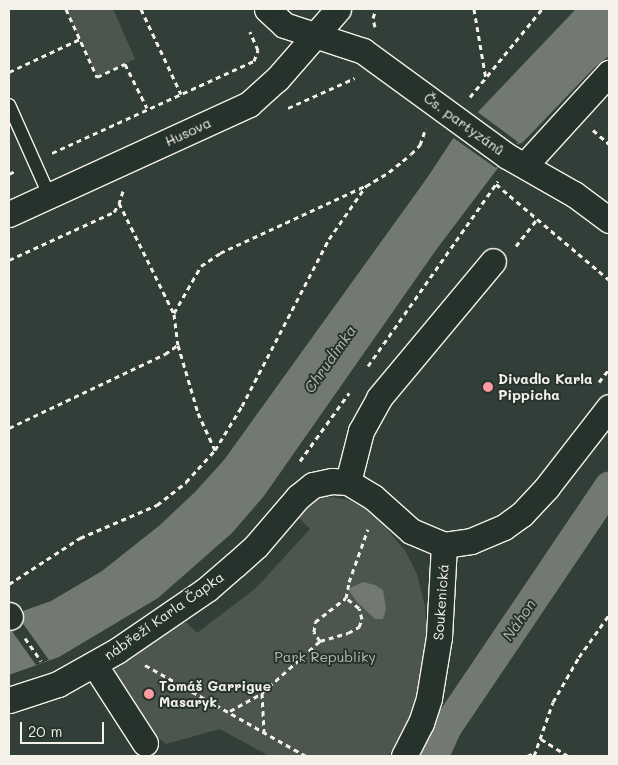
<!DOCTYPE html>
<html>
<head>
<meta charset="utf-8">
<style>
	body { margin:0 }
	#map { position:relative; width:618px; height:765px; overflow:hidden; background:#323e38; font-family:Mali,sans-serif }
	div>[style] { position:absolute }
	.green>* { inset:0; background:#4c564f }
	.water>* { inset:0; background:#727972 }
	.pier>* { inset:0; background:#323e38 }
	.canal>* { height:30px; margin:-15px; padding:0 15px; transform-origin:15px; border-radius:15px; background:#727972 }
	.path>* { height:3px; margin-top:-1.5px; transform-origin:0; background:repeating-linear-gradient(90deg,#f4f1e8 0 5px,transparent 0 9px) }
	.roads { filter:drop-shadow(1px 0 #f4f1e8) drop-shadow(-1px 0 #f4f1e8) drop-shadow(0 1px #f4f1e8) drop-shadow(0 -1px #f4f1e8) }
	.lane>* { height:12px; margin:-6px; padding:0 6px; transform-origin:6px; border-radius:6px; background:#26332d }
	.street>* { height:25px; margin:-12.5px; padding:0 12.5px; transform-origin:12.5px; border-radius:12.5px; background:#26332d }
	.dots>* { width:14px; height:14px; translate:-50% -50%; box-sizing:border-box; border:2px solid #26332d; border-radius:50% }
	span { translate:-50% -50%; white-space:nowrap; text-align:center; line-height:1.15; -webkit-text-stroke:4px #26332d; paint-order:stroke }
	.street-label { font-size:14px; color:#f4f1e8 }
	.poi-label { font-size:14px; color:#f4f1e8; font-weight:700 }
	.left { translate:0 -50%; text-align:left }
	.park-label { font-size:14px; color:#b9bbb2 }
	.water-label { font-size:15px; color:#babbb3; font-style:italic }
	.frame { position:absolute; inset:0; border:10px solid #f4f1e8; pointer-events:none }
	.scale { position:absolute; left:20px; top:722px; width:84px; height:22px; box-sizing:border-box; border:2px solid #f4f1e8; border-top:0; padding-left:6px; font-size:15px; line-height:18px; white-space:nowrap; color:#f4f1e8; -webkit-text-stroke:4px #26332d; paint-order:stroke }
</style>
</head>
<body>
<div id="map">
	<div class="green">
		<div style="clip-path:polygon(66px 9px,113px 9px,135px 59px,97px 77px)"></div>
		<div style="clip-path:polygon(326px 496px,349px 500px,367px 509px,382px 523px,406px 552px,417px 574px,425px 606px,428px 651px,413px 711px,389px 756px,269px 756px,220px 729px,166px 744px,152px 733px,114px 674px,116px 667px,178px 623px,187px 623px,197px 633px,256px 588px,310px 529px,297px 516px,303px 505px)"></div>
	</div>
	<div class="water">
		<div style="clip-path:polygon(576px 9px,609px 9px,609px 56px,595px 67px,522px 143px,516px 144px,436px 250px,264px 496px,232px 533px,158px 598px,59px 657px,9px 675px,9px 616px,51px 601px,102px 571px,160px 525px,195px 492px,224px 460px,427px 178px,454px 137px)"></div>
		<div style="clip-path:polygon(363px 582px,375px 585px,383px 590px,386px 609px,383px 619px,375px 619px,357px 602px,348px 589px)"></div>
	</div>
	<div class="pier">
		<div style="clip-path:polygon(476px 111px,518px 142px,496px 168px,452px 137px)"></div>
		<div style="clip-path:polygon(16px 614px,49px 660px,36px 665px,9px 627px)"></div>
	</div>
	<div class="canal">
		<div style="left:434px;top:756px;width:32px;rotate:-66deg"></div>
		<div style="left:447px;top:727px;width:290px;rotate:-56deg"></div>
	</div>
	<div class="path">
		<div style="left:66px;top:9px;width:75px;rotate:65.5deg"></div>
		<div style="left:97px;top:77px;width:31px;rotate:-25deg"></div>
		<div style="left:125px;top:64px;width:49px;rotate:63.4deg"></div>
		<div style="left:141px;top:9px;width:94px;rotate:64.8deg"></div>
		<div style="left:474px;top:9px;width:71px;rotate:80.3deg"></div>
		<div style="left:375px;top:27px;width:9px;rotate:-103deg"></div>
		<div style="left:373px;top:18px;width:9px;rotate:-72deg"></div>
		<div style="left:9px;top:72px;width:78px;rotate:-24.9deg"></div>
		<div style="left:470px;top:97px;width:114px;rotate:-50.7deg"></div>
		<div style="left:288px;top:108px;width:73px;rotate:-24.1deg"></div>
		<div style="left:593px;top:130px;width:21px;rotate:41deg"></div>
		<div style="left:52px;top:153px;width:222px;rotate:-24.5deg"></div>
		<div style="left:254px;top:61px;width:12px;rotate:-70deg"></div>
		<div style="left:258px;top:50px;width:20px;rotate:-114deg"></div>
		<div style="left:9px;top:174px;width:9px;rotate:-27deg"></div>
		<div style="left:496px;top:184px;width:148px;rotate:40.3deg"></div>
		<div style="left:123px;top:191px;width:13px;rotate:108deg"></div>
		<div style="left:119px;top:203px;width:124px;rotate:63.6deg"></div>
		<div style="left:174px;top:314px;width:31px;rotate:83deg"></div>
		<div style="left:178px;top:345px;width:71px;rotate:73.6deg"></div>
		<div style="left:198px;top:413px;width:41px;rotate:65.3deg"></div>
		<div style="left:516px;top:246px;width:34px;rotate:-52deg"></div>
		<div style="left:9px;top:260px;width:115px;rotate:-24.6deg"></div>
		<div style="left:114px;top:212px;width:9px;rotate:-58deg"></div>
		<div style="left:174px;top:313px;width:54px;rotate:-60.1deg"></div>
		<div style="left:201px;top:266px;width:23px;rotate:-34deg"></div>
		<div style="left:220px;top:253px;width:160px;rotate:-24.8deg"></div>
		<div style="left:368px;top:366px;width:226px;rotate:-54.9deg"></div>
		<div style="left:599px;top:382px;width:16px;rotate:-52deg"></div>
		<div style="left:9px;top:428px;width:173px;rotate:-25.4deg"></div>
		<div style="left:165px;top:354px;width:16px;rotate:-35deg"></div>
		<div style="left:300px;top:461px;width:84px;rotate:-54.2deg"></div>
		<div style="left:9px;top:584px;width:85px;rotate:-32.9deg"></div>
		<div style="left:80px;top:538px;width:84px;rotate:-23.2deg"></div>
		<div style="left:157px;top:505px;width:37px;rotate:-38deg"></div>
		<div style="left:186px;top:482px;width:43px;rotate:-47.8deg"></div>
		<div style="left:215px;top:450px;width:52px;rotate:-58.5deg"></div>
		<div style="left:242px;top:406px;width:188px;rotate:-62.5deg"></div>
		<div style="left:329px;top:239px;width:65px;rotate:-55.1deg"></div>
		<div style="left:366px;top:186px;width:27px;rotate:-31deg"></div>
		<div style="left:389px;top:172px;width:28px;rotate:-39deg"></div>
		<div style="left:411px;top:154px;width:13px;rotate:-45deg"></div>
		<div style="left:420px;top:145px;width:18px;rotate:-71deg"></div>
		<div style="left:25px;top:638px;width:28px;rotate:55deg"></div>
		<div style="left:320px;top:641px;width:29px;rotate:-16deg"></div>
		<div style="left:348px;top:633px;width:13px;rotate:-29deg"></div>
		<div style="left:359px;top:627px;width:9px;rotate:-69deg"></div>
		<div style="left:362px;top:619px;width:11px;rotate:-105deg"></div>
		<div style="left:359px;top:608px;width:16px;rotate:-142deg"></div>
		<div style="left:145px;top:665px;width:185px;rotate:29.5deg"></div>
		<div style="left:262px;top:693px;width:40px;rotate:87.1deg"></div>
		<div style="left:230px;top:711px;width:37px;rotate:-29deg"></div>
		<div style="left:262px;top:693px;width:78px;rotate:-41.9deg"></div>
		<div style="left:320px;top:641px;width:11px;rotate:-124deg"></div>
		<div style="left:314px;top:632px;width:10px;rotate:-84deg"></div>
		<div style="left:315px;top:622px;width:39px;rotate:-38deg"></div>
		<div style="left:346px;top:598px;width:16px;rotate:-79deg"></div>
		<div style="left:349px;top:582px;width:56px;rotate:-70.3deg"></div>
		<div style="left:541px;top:739px;width:32px;rotate:32deg"></div>
		<div style="left:527px;top:756px;width:10px;rotate:-24deg"></div>
		<div style="left:534px;top:756px;width:57px;rotate:-70.6deg"></div>
		<div style="left:553px;top:702px;width:52px;rotate:-60deg"></div>
		<div style="left:579px;top:657px;width:52px;rotate:-54.5deg"></div>
	</div>
	<div class="roads">
		<div class="lane">
			<div style="left:9px;top:105px;width:98px;rotate:66deg"></div>
		</div>
		<div class="street">
			<div style="left:267px;top:9px;width:23px;rotate:43deg"></div>
			<div style="left:284px;top:25px;width:83px;rotate:18.2deg"></div>
			<div style="left:363px;top:51px;width:178px;rotate:36.1deg"></div>
			<div style="left:507px;top:156px;width:77px;rotate:29.6deg"></div>
			<div style="left:574px;top:194px;width:44px;rotate:36.6deg"></div>
			<div style="left:525px;top:165px;width:125px;rotate:-47.6deg"></div>
			<div style="left:9px;top:214px;width:264px;rotate:-24.6deg"></div>
			<div style="left:249px;top:104px;width:38px;rotate:-42deg"></div>
			<div style="left:277px;top:79px;width:93px;rotate:-48.9deg"></div>
			<div style="left:348px;top:482px;width:29px;rotate:31deg"></div>
			<div style="left:373px;top:497px;width:51px;rotate:41.8deg"></div>
			<div style="left:411px;top:531px;width:36px;rotate:23deg"></div>
			<div style="left:444px;top:545px;width:27px;rotate:-8deg"></div>
			<div style="left:471px;top:541px;width:36px;rotate:-23deg"></div>
			<div style="left:504px;top:527px;width:22px;rotate:-36deg"></div>
			<div style="left:522px;top:514px;width:37px;rotate:-47deg"></div>
			<div style="left:547px;top:487px;width:101px;rotate:-52.2deg"></div>
			<div style="left:9px;top:615px;width:2px;rotate:63deg"></div>
			<div style="left:94px;top:664px;width:94px;rotate:57.2deg"></div>
			<div style="left:9px;top:700px;width:52px;rotate:-18.1deg"></div>
			<div style="left:58px;top:684px;width:69px;rotate:-29.5deg"></div>
			<div style="left:118px;top:650px;width:108px;rotate:-34.4deg"></div>
			<div style="left:207px;top:589px;width:38px;rotate:-41deg"></div>
			<div style="left:236px;top:564px;width:27px;rotate:-42deg"></div>
			<div style="left:256px;top:546px;width:65px;rotate:-49.4deg"></div>
			<div style="left:298px;top:497px;width:19px;rotate:-39deg"></div>
			<div style="left:313px;top:485px;width:19px;rotate:-12deg"></div>
			<div style="left:332px;top:481px;width:16px;rotate:4deg"></div>
			<div style="left:348px;top:482px;width:53px;rotate:-75.7deg"></div>
			<div style="left:361px;top:431px;width:38px;rotate:-61deg"></div>
			<div style="left:379px;top:398px;width:178px;rotate:-50.2deg"></div>
			<div style="left:404px;top:756px;width:37px;rotate:-63deg"></div>
			<div style="left:421px;top:723px;width:26px;rotate:-72deg"></div>
			<div style="left:429px;top:698px;width:62px;rotate:-80.7deg"></div>
			<div style="left:439px;top:637px;width:92px;rotate:-86.9deg"></div>
		</div>
	</div>
	<div class="dots">
		<div style="left:488px;top:387px;background:#ff9aa2"></div>
		<div style="left:149px;top:694px;background:#ff9aa2"></div>
	</div>
	<div class="street-label">
		<span style="left:464px;top:124px;rotate:36deg">Čs. partyzánů</span>
		<span style="left:188px;top:132px;rotate:-25deg">Husova</span>
		<span style="left:441px;top:602px;rotate:-86deg">Soukenická</span>
		<span style="left:164px;top:616px;rotate:-35deg">nábřeží Karla Čapka</span>
	</div>
	<div class="poi-label">
		<span class="left" style="left:498px;top:387px">Divadlo Karla<br>Pippicha</span>
		<span class="left" style="left:159px;top:694px">Tomáš Garrigue<br>Masaryk</span>
	</div>
	<div class="park-label">
		<span style="left:325px;top:657px">Park Republiky</span>
	</div>
	<div class="water-label">
		<span style="left:330px;top:359px;rotate:-55deg">Chrudimka</span>
		<span style="left:519px;top:620px;rotate:-56deg">Náhon</span>
	</div>
	<div class="frame"></div>
	<div class="scale">20 m</div>
</div>
</body>
</html>
